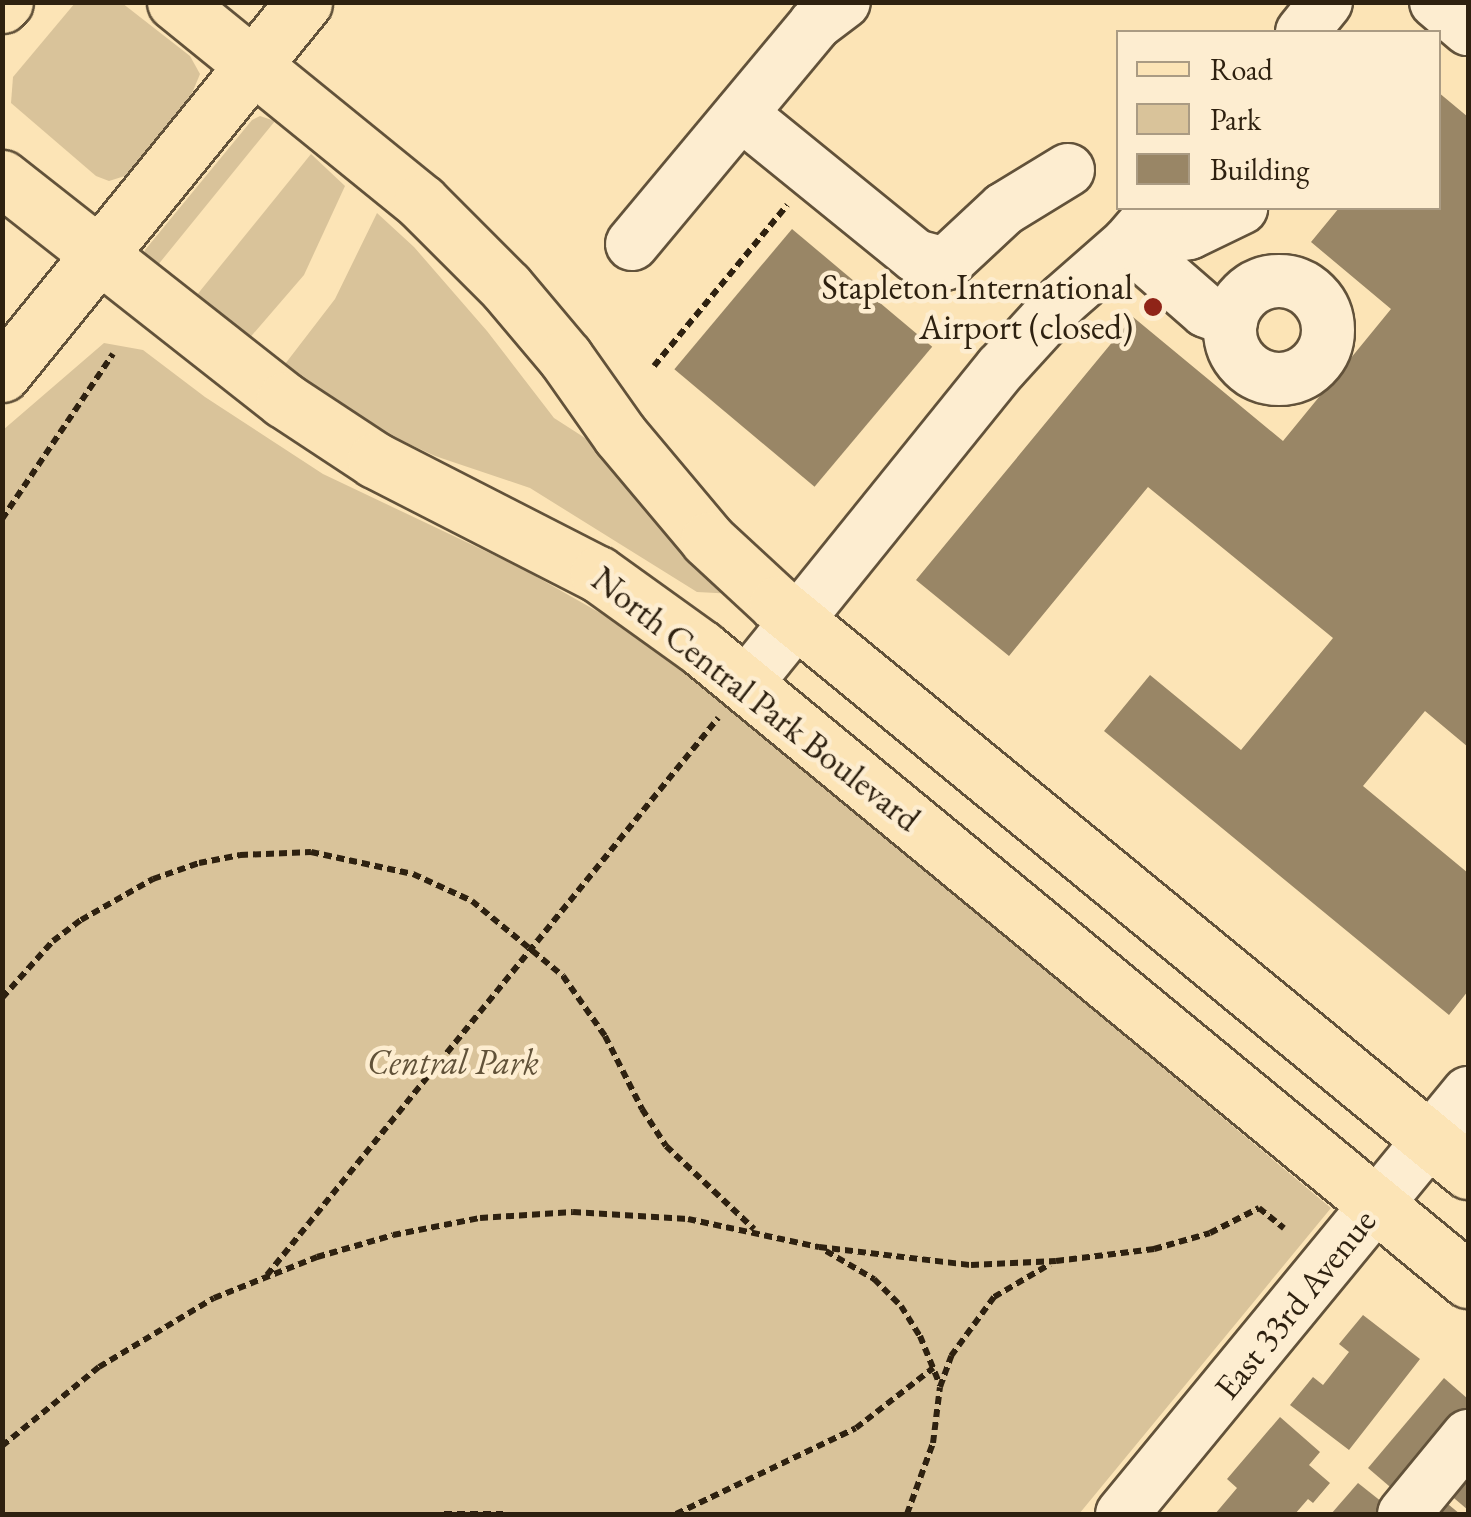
<!DOCTYPE html>
<html>
<head>
<meta charset="utf-8">
<style>
	body { margin:0 }
	#map { position:relative; width:1471px; height:1517px; overflow:hidden; background:#fce4b6; font-family:"EB Garamond",serif }
	div>[style] { position:absolute }
	.green>* { inset:0; background:#d9c39a }
	.building>* { inset:0; background:#998666; transform-origin:0 0 }
	.path>* { height:6px; margin-top:-3px; transform-origin:0; background:repeating-linear-gradient(90deg,#2e2110 0 8px,transparent 0 13px) }
	.roads { filter:drop-shadow(2px 0 #62523a) drop-shadow(-2px 0 #62523a) drop-shadow(0 2px #62523a) drop-shadow(0 -2px #62523a) }
	.minor>* { height:52px; margin:-26px; padding:0 26px; transform-origin:26px; border-radius:26px; background:#fdedd0 }
	.minor>.ring { margin:-26px; padding:0; box-sizing:content-box; background:none; border:52px solid #fdedd0; border-radius:50% }
	.major>* { height:55px; margin:-27.5px; padding:0 27.5px; transform-origin:27.5px; border-radius:27.5px; background:#fce4b6 }
	.dots>* { width:28px; height:28px; translate:-50% -50%; box-sizing:border-box; border:5px solid #fdedd0; border-radius:50% }
	span { translate:-50% -50%; white-space:nowrap; text-align:center; line-height:1.15; -webkit-text-stroke:9px #fdedd0; paint-order:stroke }
	.poi-label { font-size:35px; color:#2e2110 }
	.right { translate:-100% -50%; text-align:right }
	.street-label { font-size:35px; color:#2e2110 }
	.park-label { font-size:35px; color:#615239; font-style:italic }
	.frame { position:absolute; inset:0; border:5px solid #2e2110; pointer-events:none }
	.legend { position:absolute; left:1116px; top:30px; width:325px; height:180px; box-sizing:border-box; background:#fdedd0; border:2px solid #aa9b83; margin:0; padding:12px 18px; list-style:none; font-size:30px; color:#2e2110 }
	.legend li { display:flex; align-items:center; gap:20px; height:50px }
	.legend b { width:50px; border:2px solid #aa9b83 }
</style>
</head>
<body>
<div id="map">
	<div class="green">
		<div style="clip-path:polygon(75px 3px,122px 3px,190px 56px,200px 74px,188px 103px,128px 175px,109px 181px,96px 176px,11px 103px,13px 77px)"></div>
		<div style="clip-path:polygon(260px 116px,275px 121px,153px 271px,144px 257px,145px 250px,252px 120px)"></div>
		<div style="clip-path:polygon(311px 154px,345px 186px,304px 275px,247px 341px,192px 301px)"></div>
		<div style="clip-path:polygon(377px 213px,414px 247px,487px 331px,554px 418px,596px 445px,735px 594px,697px 592px,530px 488px,435px 456px,379px 430px,282px 368px,335px 299px)"></div>
		<div style="clip-path:polygon(104px 343px,143px 350px,205px 397px,323px 474px,521px 568px,623px 626px,738px 714px,1331px 1208px,1079px 1514px,3px 1514px,3px 430px)"></div>
	</div>
	<div class="building">
		<div style="clip-path:polygon(1438px 92px,1468px 117px,1468px 747px,1425px 711px,1363px 786px,1468px 873px,1468px 991px,1449px 1015px,1104px 731px,1150px 675px,1241px 750px,1333px 638px,1148px 487px,1009px 656px,916px 580px,1133px 317px,1283px 441px,1391px 309px,1311px 242px,1339px 208px,1438px 208px)"></div>
		<div style="left:792px;top:229px;width:183px;height:183px;rotate:40deg"></div>
		<div style="clip-path:polygon(1363px 1315px,1420px 1359px,1349px 1450px,1290px 1405px,1313px 1377px,1323px 1385px,1349px 1352px,1339px 1344px)"></div>
		<div style="clip-path:polygon(1444px 1378px,1468px 1399px,1468px 1407px,1396px 1492px,1368px 1468px)"></div>
		<div style="clip-path:polygon(1280px 1417px,1320px 1452px,1309px 1465px,1330px 1483px,1313px 1503px,1308px 1499px,1295px 1514px,1215px 1514px,1237px 1488px,1227px 1479px)"></div>
		<div style="clip-path:polygon(1468px 1468px,1468px 1510px,1448px 1493px)"></div>
		<div style="clip-path:polygon(1358px 1483px,1387px 1506px,1380px 1514px,1331px 1514px)"></div>
		<div style="clip-path:polygon(1443px 1500px,1460px 1514px,1431px 1514px)"></div>
	</div>
	<div class="path">
		<div style="left:654px;top:366px;width:209px;rotate:-50.4deg"></div>
		<div style="left:2px;top:519px;width:199px;rotate:-56.1deg"></div>
		<div style="left:2px;top:998px;width:76px;rotate:-48.2deg"></div>
		<div style="left:53px;top:941px;width:35px;rotate:-37deg"></div>
		<div style="left:81px;top:920px;width:83px;rotate:-29.7deg"></div>
		<div style="left:153px;top:879px;width:49px;rotate:-19.2deg"></div>
		<div style="left:199px;top:863px;width:42px;rotate:-11deg"></div>
		<div style="left:240px;top:855px;width:71px;rotate:-2.4deg"></div>
		<div style="left:311px;top:852px;width:104px;rotate:12.2deg"></div>
		<div style="left:413px;top:874px;width:65px;rotate:24.6deg"></div>
		<div style="left:472px;top:901px;width:118px;rotate:39.5deg"></div>
		<div style="left:563px;top:976px;width:73px;rotate:55deg"></div>
		<div style="left:605px;top:1036px;width:82px;rotate:63.1deg"></div>
		<div style="left:642px;top:1109px;width:44px;rotate:57deg"></div>
		<div style="left:666px;top:1146px;width:121px;rotate:43.3deg"></div>
		<div style="left:826px;top:1251px;width:56px;rotate:30.3deg"></div>
		<div style="left:874px;top:1279px;width:38px;rotate:45deg"></div>
		<div style="left:901px;top:1306px;width:36px;rotate:58deg"></div>
		<div style="left:920px;top:1336px;width:53px;rotate:67.8deg"></div>
		<div style="left:267px;top:1275px;width:717px;rotate:-51deg"></div>
		<div style="left:2px;top:1446px;width:125px;rotate:-39.2deg"></div>
		<div style="left:99px;top:1367px;width:134px;rotate:-31deg"></div>
		<div style="left:214px;top:1298px;width:111px;rotate:-21.7deg"></div>
		<div style="left:317px;top:1257px;width:79px;rotate:-16.1deg"></div>
		<div style="left:393px;top:1235px;width:89px;rotate:-11.1deg"></div>
		<div style="left:480px;top:1218px;width:93px;rotate:-3.7deg"></div>
		<div style="left:573px;top:1212px;width:115px;rotate:3.5deg"></div>
		<div style="left:688px;top:1219px;width:134px;rotate:12.1deg"></div>
		<div style="left:819px;top:1247px;width:153px;rotate:6.8deg"></div>
		<div style="left:971px;top:1265px;width:85px;rotate:-2.7deg"></div>
		<div style="left:1056px;top:1261px;width:99px;rotate:-7deg"></div>
		<div style="left:1154px;top:1249px;width:58px;rotate:-15.9deg"></div>
		<div style="left:1210px;top:1233px;width:55px;rotate:-27deg"></div>
		<div style="left:1259px;top:1208px;width:32px;rotate:39deg"></div>
		<div style="left:444px;top:1514px;width:59px"></div>
		<div style="left:676px;top:1514px;width:199px;rotate:-25.5deg"></div>
		<div style="left:856px;top:1428px;width:98px;rotate:-37.9deg"></div>
		<div style="left:907px;top:1514px;width:76px;rotate:-69.9deg"></div>
		<div style="left:933px;top:1443px;width:56px;rotate:-82.9deg"></div>
		<div style="left:940px;top:1387px;width:33px;rotate:-70deg"></div>
		<div style="left:951px;top:1356px;width:73px;rotate:-53.9deg"></div>
		<div style="left:994px;top:1297px;width:65px;rotate:-30.5deg"></div>
	</div>
	<div class="roads">
		<div class="minor">
			<div style="left:1436px;top:2px;width:42px;rotate:40.2deg"></div>
			<div style="left:1302px;top:32px;width:38px;rotate:-51deg"></div>
			<div style="left:741px;top:114px;width:225px;rotate:39.1deg"></div>
			<div style="left:916px;top:256px;width:30px;rotate:15deg"></div>
			<div style="left:945px;top:264px;width:81px;rotate:-43deg"></div>
			<div style="left:1004px;top:209px;width:75px;rotate:-31.4deg"></div>
			<div style="left:1128px;top:243px;width:103px;rotate:41.1deg"></div>
			<div style="left:1206px;top:311px;width:27px;rotate:20deg"></div>
			<div style="left:1128px;top:243px;width:62px;rotate:-9.3deg"></div>
			<div style="left:1189px;top:233px;width:58px;rotate:-25.7deg"></div>
			<div style="left:632px;top:244px;width:286px;rotate:-50.2deg"></div>
			<div style="left:815px;top:24px;width:36px;rotate:-37deg"></div>
			<div class="ring" style="left:1230px;top:281px;width:46px;height:46px"></div>
			<div style="left:745px;top:685px;width:407px;rotate:-51.1deg"></div>
			<div style="left:1001px;top:368px;width:92px;rotate:-47.6deg"></div>
			<div style="left:1063px;top:300px;width:86px;rotate:-41.2deg"></div>
			<div style="left:1128px;top:243px;width:46px;rotate:-49.4deg"></div>
			<div style="left:1122px;top:1514px;width:545px;rotate:-50.58deg"></div>
			<div style="left:1404px;top:1514px;width:101px;rotate:-50.6deg"></div>
		</div>
		<div class="major">
			<div style="left:175px;top:2px;width:317px;rotate:39.1deg"></div>
			<div style="left:421px;top:202px;width:120px;rotate:45deg"></div>
			<div style="left:506px;top:287px;width:92px;rotate:49.9deg"></div>
			<div style="left:565px;top:357px;width:95px;rotate:54.8deg"></div>
			<div style="left:620px;top:435px;width:137px;rotate:50deg"></div>
			<div style="left:708px;top:540px;width:94px;rotate:42.8deg"></div>
			<div style="left:777px;top:604px;width:894px;rotate:39.37deg"></div>
			<div style="left:2px;top:5px;width:4px;rotate:-45deg"></div>
			<div style="left:2px;top:178px;width:359px;rotate:38.2deg"></div>
			<div style="left:284px;top:400px;width:109px;rotate:33.4deg"></div>
			<div style="left:375px;top:460px;width:250px;rotate:27.1deg"></div>
			<div style="left:598px;top:574px;width:127px;rotate:35.7deg"></div>
			<div style="left:701px;top:648px;width:994px;rotate:39.49deg"></div>
			<div style="left:2px;top:374px;width:479px;rotate:-50.9deg"></div>
		</div>
	</div>
	<div class="dots">
		<div style="left:1153px;top:307px;background:#8f2418"></div>
	</div>
	<div class="poi-label">
		<span class="right" style="left:1133px;top:307px">Stapleton International<br>Airport (closed)</span>
	</div>
	<div class="street-label">
		<span style="left:756px;top:699px;rotate:38deg">North Central Park Boulevard</span>
		<span style="left:1295px;top:1304px;rotate:-51deg">East 33rd Avenue</span>
	</div>
	<div class="park-label">
		<span style="left:453px;top:1062px">Central Park</span>
	</div>
	<div class="frame"></div>
	<ul class="legend">
	<li><b style="height:12px;background:#fce4b6"></b>Road</li>
	<li><b style="height:28px;background:#d9c39a"></b>Park</li>
	<li><b style="height:28px;background:#998666"></b>Building</li>
	</ul>
</div>
</body>
</html>
